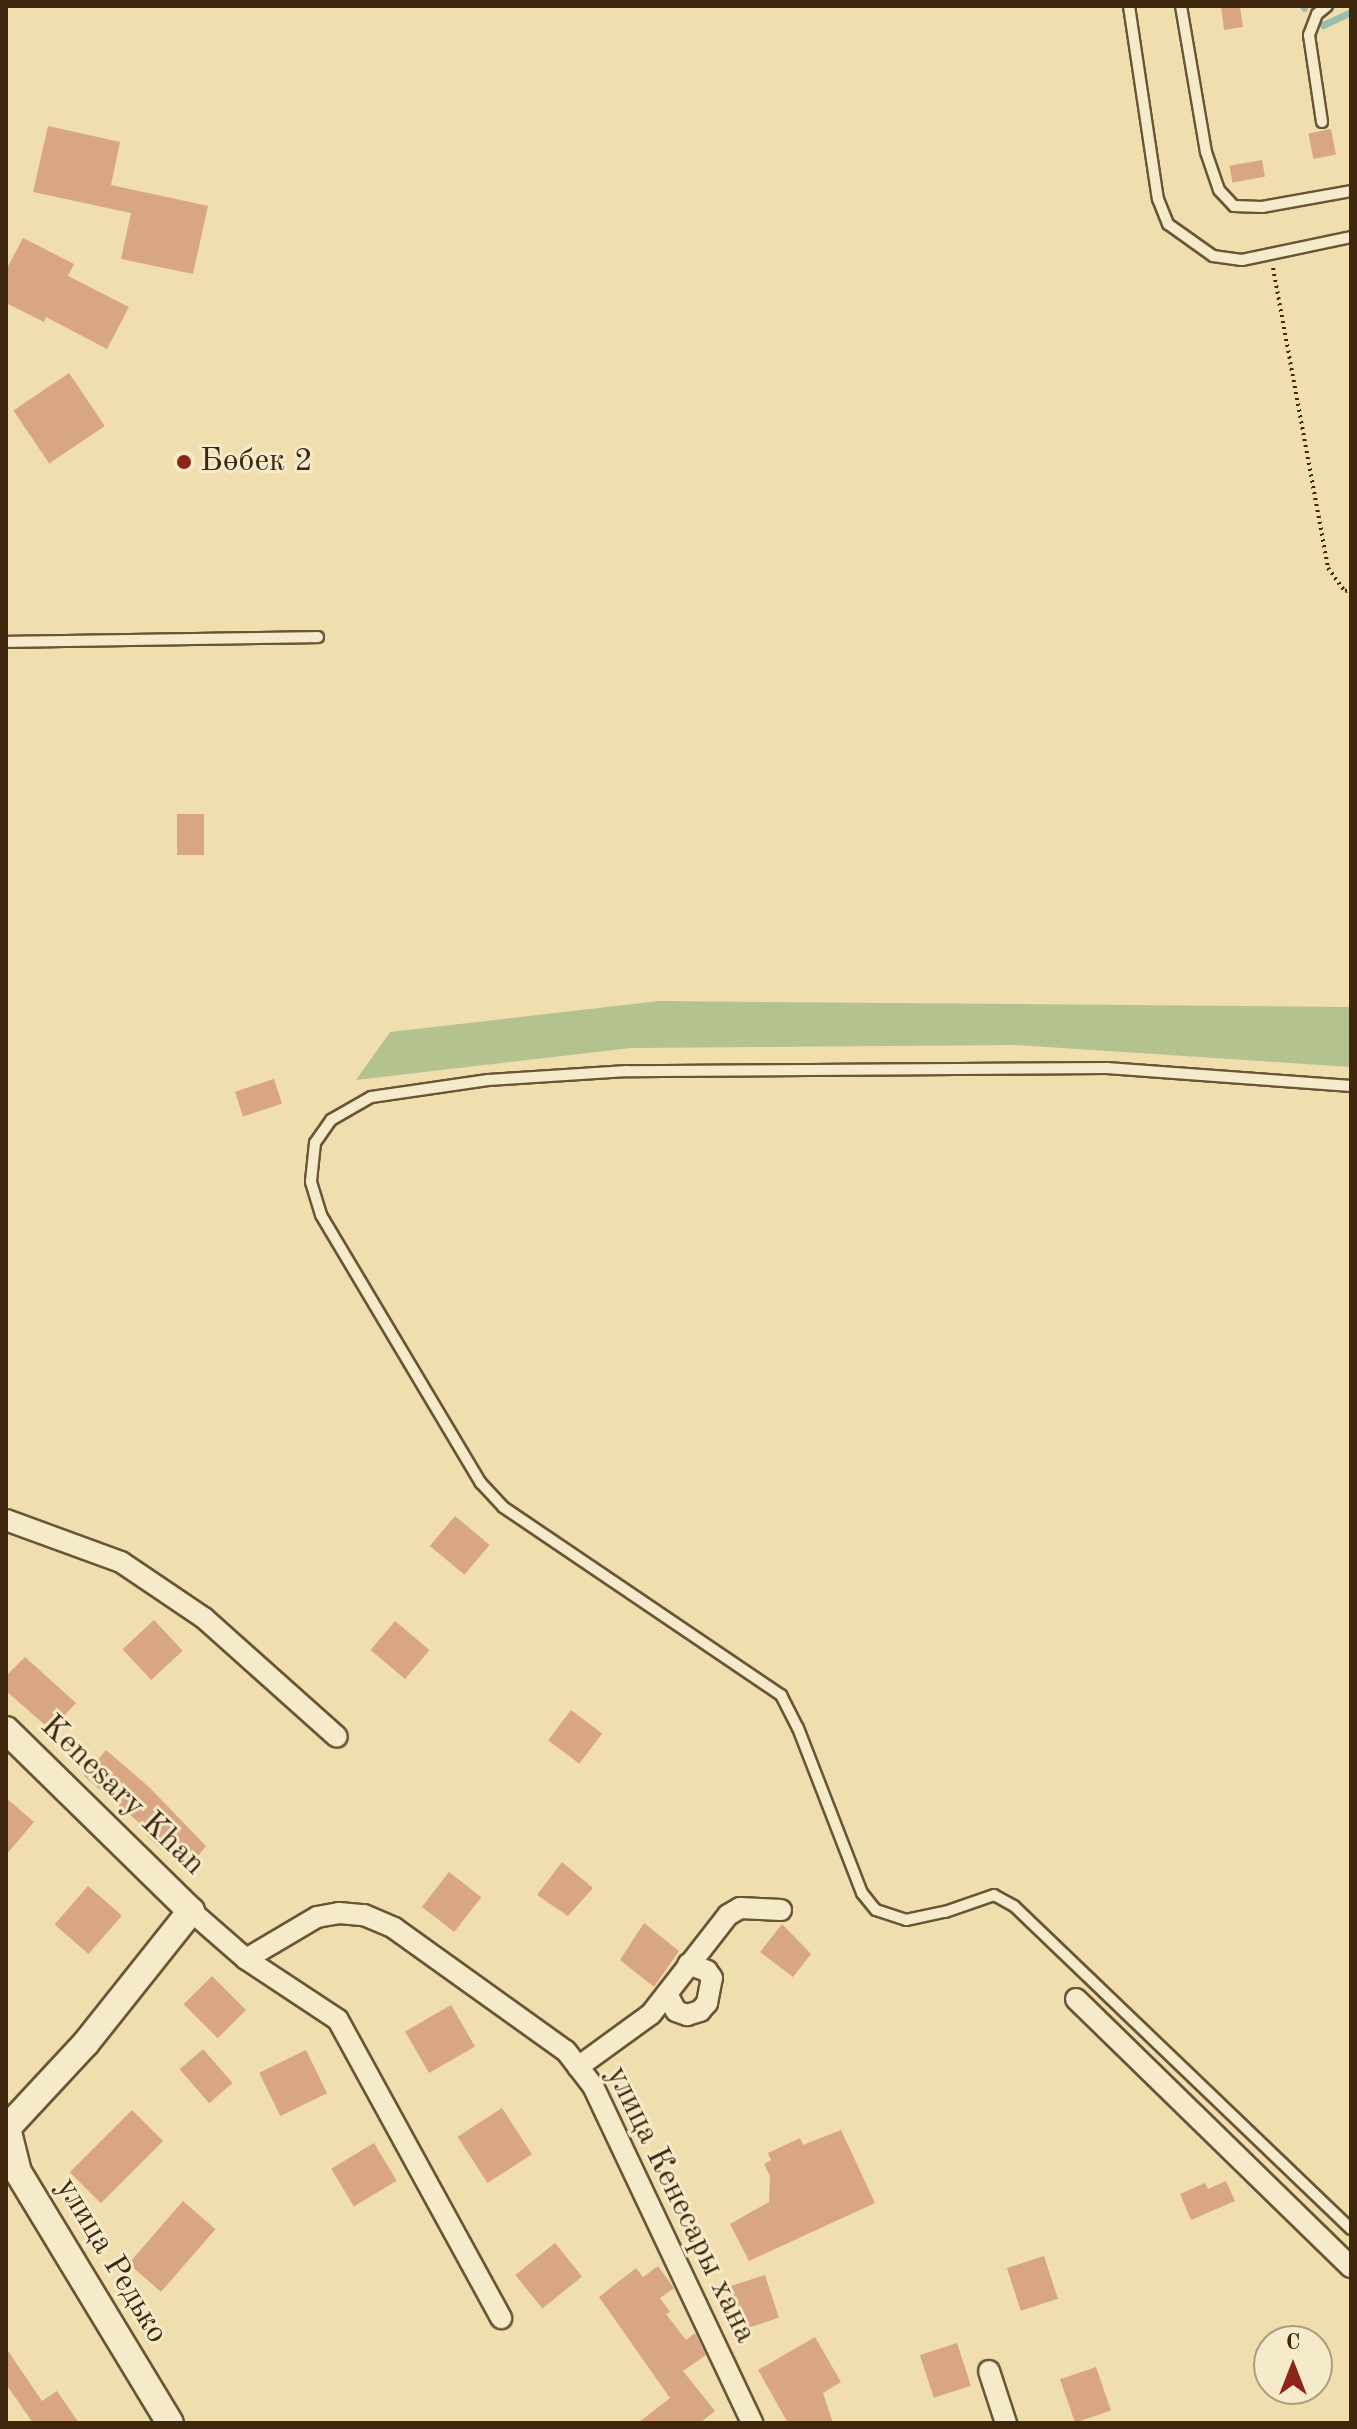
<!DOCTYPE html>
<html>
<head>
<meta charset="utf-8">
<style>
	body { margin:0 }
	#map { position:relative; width:1357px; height:2429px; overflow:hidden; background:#f0deae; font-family:"Old Standard TT",serif }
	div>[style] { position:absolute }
	.green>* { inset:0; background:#b4c28f }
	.stream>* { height:7px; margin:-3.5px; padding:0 3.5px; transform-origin:3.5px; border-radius:3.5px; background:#9abcaf }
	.building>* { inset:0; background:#d9a683; transform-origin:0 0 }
	.path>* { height:4px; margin-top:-2px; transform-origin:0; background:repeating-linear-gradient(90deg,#3e270d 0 2px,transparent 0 6px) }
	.roads { filter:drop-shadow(2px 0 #6a5535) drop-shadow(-2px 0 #6a5535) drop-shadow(0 2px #6a5535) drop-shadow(0 -2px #6a5535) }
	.service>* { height:10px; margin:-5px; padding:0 5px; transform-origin:5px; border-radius:5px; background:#f5eaca }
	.minor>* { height:20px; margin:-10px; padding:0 10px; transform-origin:10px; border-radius:10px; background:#f5eaca }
	.tertiary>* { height:26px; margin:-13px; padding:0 13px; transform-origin:13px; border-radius:13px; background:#f5eaca }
	.dots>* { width:22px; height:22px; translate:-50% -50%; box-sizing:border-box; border:4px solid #f5eaca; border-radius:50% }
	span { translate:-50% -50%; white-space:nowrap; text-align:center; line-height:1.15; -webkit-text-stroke:6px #f5eaca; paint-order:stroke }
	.poi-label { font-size:32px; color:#3e270d }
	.left { translate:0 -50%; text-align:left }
	.street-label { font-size:32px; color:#3e270d }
	.frame { position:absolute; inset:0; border:8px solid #3e270d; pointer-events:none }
	.north { position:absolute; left:1253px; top:2325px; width:80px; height:80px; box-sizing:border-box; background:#f5eaca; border:2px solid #ac9c7e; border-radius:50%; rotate:0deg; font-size:22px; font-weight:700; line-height:32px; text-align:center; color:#3e270d }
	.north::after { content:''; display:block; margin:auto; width:28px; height:36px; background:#8f2418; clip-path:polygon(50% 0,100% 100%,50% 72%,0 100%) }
</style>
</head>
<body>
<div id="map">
	<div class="green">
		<div style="clip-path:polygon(659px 1001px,1351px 1007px,1351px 1067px,1016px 1045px,631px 1048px,356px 1080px,390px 1032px)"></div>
	</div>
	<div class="stream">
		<div style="left:1303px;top:6px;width:2px;rotate:63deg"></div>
		<div style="left:1323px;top:25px;width:31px;rotate:-25deg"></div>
	</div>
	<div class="building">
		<div style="clip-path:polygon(1221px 6px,1240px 6px,1243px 27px,1224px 30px)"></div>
		<div style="clip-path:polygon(48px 126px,120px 142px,111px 185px,208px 206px,193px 274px,121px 259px,131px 213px,33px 192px)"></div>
		<div style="left:1331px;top:129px;width:26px;height:23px;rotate:79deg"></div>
		<div style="left:1262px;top:160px;width:17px;height:33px;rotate:80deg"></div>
		<div style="clip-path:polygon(23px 238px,74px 264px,68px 276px,129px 307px,107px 349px,46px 317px,44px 322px,6px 303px,6px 270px)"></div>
		<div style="left:69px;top:373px;width:64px;height:67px;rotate:56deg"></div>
		<div style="left:177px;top:814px;width:27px;height:41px"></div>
		<div style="left:274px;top:1079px;width:26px;height:41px;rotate:72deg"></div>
		<div style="left:455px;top:1516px;width:45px;height:39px;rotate:40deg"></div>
		<div style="left:154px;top:1620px;width:42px;height:43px;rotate:47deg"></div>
		<div style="left:395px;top:1621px;width:45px;height:38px;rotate:40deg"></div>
		<div style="clip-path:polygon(25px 1657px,76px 1703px,51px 1730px,6px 1691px,6px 1676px)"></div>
		<div style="left:571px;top:1710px;width:39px;height:38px;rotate:37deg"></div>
		<div style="clip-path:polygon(106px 1750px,149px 1787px,206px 1846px,186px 1871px,146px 1835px,149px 1831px,84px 1776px)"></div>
		<div style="clip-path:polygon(6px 1798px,34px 1822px,6px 1855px)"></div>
		<div style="clip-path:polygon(562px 1862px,593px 1888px,568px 1916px,537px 1895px)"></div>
		<div style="left:449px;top:1872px;width:41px;height:44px;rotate:38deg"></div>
		<div style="left:88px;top:1886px;width:45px;height:51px;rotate:41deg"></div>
		<div style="clip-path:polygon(644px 1923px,679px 1951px,654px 1987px,620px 1960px)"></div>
		<div style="clip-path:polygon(782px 1924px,811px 1954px,793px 1977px,760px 1952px)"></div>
		<div style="left:212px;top:1976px;width:48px;height:40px;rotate:45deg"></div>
		<div style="left:451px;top:2005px;width:48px;height:53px;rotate:60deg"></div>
		<div style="left:203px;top:2049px;width:45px;height:31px;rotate:49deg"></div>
		<div style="left:306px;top:2050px;width:48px;height:52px;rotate:64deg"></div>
		<div style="left:502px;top:2108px;width:55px;height:53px;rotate:57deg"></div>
		<div style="left:132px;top:2110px;width:44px;height:88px;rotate:45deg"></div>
		<div style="clip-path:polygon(841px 2130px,875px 2203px,749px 2261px,730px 2224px,769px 2202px,770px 2176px,764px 2164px,771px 2160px,768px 2153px,800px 2138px,803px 2145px)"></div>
		<div style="left:374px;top:2143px;width:44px;height:50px;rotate:59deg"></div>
		<div style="clip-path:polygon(1226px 2181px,1235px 2201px,1191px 2220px,1180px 2194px,1205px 2183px,1208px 2189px)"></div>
		<div style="left:183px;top:2201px;width:43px;height:83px;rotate:41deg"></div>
		<div style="left:555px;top:2243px;width:43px;height:51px;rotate:51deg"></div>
		<div style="left:1044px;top:2256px;width:45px;height:39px;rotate:72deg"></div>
		<div style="clip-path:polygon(658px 2266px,674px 2288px,660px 2298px,670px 2312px,666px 2314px,686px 2340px,695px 2333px,706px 2355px,683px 2371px,715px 2411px,700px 2423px,638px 2423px,670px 2398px,599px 2297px,636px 2268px,643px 2277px)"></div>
		<div style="left:765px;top:2275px;width:45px;height:39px;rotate:72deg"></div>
		<div style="clip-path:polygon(815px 2337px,841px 2382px,823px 2393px,833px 2423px,788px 2423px,758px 2370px)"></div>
		<div style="left:957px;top:2343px;width:45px;height:39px;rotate:72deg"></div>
		<div style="clip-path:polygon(6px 2348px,42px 2401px,57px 2391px,79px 2423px,33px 2423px,6px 2384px)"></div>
		<div style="left:1096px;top:2367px;width:46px;height:38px;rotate:71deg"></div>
	</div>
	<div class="path">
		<div style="left:1273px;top:268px;width:305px;rotate:79.6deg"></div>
		<div style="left:1328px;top:568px;width:29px;rotate:54deg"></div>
		<div style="left:1345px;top:591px;width:6px;rotate:-18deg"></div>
	</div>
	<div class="roads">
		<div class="service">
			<div style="left:1129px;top:6px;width:195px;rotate:81.5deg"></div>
			<div style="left:1158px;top:199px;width:27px;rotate:68deg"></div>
			<div style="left:1168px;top:224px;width:55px;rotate:35.4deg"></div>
			<div style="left:1213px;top:256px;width:29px;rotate:8deg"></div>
			<div style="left:1242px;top:260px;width:111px;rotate:-11.9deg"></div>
			<div style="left:1181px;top:6px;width:148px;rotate:80.3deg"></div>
			<div style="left:1206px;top:152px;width:40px;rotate:71.1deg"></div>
			<div style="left:1219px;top:190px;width:22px;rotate:47deg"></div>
			<div style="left:1234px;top:206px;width:28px;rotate:2deg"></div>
			<div style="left:1262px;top:207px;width:90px;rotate:-10.2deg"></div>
			<div style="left:1322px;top:122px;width:88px;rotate:-98.5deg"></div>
			<div style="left:1309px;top:35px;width:22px;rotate:-69deg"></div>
			<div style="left:1317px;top:14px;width:13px;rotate:-39deg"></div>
			<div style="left:6px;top:642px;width:312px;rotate:-0.9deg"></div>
			<div style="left:1351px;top:1086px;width:245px;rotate:-175.8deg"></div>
			<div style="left:1107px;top:1068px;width:480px;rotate:179.6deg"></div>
			<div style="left:627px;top:1071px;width:139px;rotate:176.3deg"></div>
			<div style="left:488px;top:1080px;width:118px;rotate:171.7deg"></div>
			<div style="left:371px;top:1097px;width:46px;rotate:150.1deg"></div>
			<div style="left:331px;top:1120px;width:28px;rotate:125deg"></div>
			<div style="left:315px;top:1143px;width:39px;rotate:96deg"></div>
			<div style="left:311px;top:1182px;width:34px;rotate:73deg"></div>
			<div style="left:321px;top:1215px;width:312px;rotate:59.2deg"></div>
			<div style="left:481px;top:1483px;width:33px;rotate:47deg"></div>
			<div style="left:503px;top:1507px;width:336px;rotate:34.1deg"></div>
			<div style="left:781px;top:1695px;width:37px;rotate:63deg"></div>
			<div style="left:798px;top:1728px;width:177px;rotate:68.8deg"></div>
			<div style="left:862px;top:1893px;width:22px;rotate:51deg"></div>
			<div style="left:876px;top:1910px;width:32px;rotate:18deg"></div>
			<div style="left:906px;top:1920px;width:40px;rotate:-12deg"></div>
			<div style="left:945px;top:1912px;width:52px;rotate:-19.1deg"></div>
			<div style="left:994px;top:1895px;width:23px;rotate:29deg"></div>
			<div style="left:1014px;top:1906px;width:467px;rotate:43.8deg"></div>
		</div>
		<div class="minor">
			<div style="left:6px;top:1520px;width:122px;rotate:20.1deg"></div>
			<div style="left:121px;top:1562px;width:100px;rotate:34deg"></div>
			<div style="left:204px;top:1618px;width:178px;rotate:41.8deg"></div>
			<div style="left:191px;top:1911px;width:73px;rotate:41.1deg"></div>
			<div style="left:246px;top:1959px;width:110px;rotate:33.5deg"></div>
			<div style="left:338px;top:2020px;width:340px;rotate:61.3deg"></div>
			<div style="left:246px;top:1959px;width:82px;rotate:-30.6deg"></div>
			<div style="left:317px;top:1917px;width:22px;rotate:-10deg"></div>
			<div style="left:339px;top:1913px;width:25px;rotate:5deg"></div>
			<div style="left:364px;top:1915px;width:33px;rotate:23deg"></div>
			<div style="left:394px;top:1928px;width:211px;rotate:35.6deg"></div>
			<div style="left:566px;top:2051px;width:44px;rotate:52.4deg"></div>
			<div style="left:593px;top:2086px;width:373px;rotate:64.7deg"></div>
			<div style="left:667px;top:1994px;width:19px;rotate:62deg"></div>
			<div style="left:676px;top:2011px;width:12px;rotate:20deg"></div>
			<div style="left:687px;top:2015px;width:14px;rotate:-17deg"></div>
			<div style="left:700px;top:2011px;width:11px;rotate:-49deg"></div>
			<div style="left:707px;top:2003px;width:25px;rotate:-79deg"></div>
			<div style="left:712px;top:1978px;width:9px;rotate:-126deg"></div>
			<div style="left:707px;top:1971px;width:20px;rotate:-160deg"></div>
			<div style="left:1076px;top:1999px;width:384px;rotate:44.3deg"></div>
			<div style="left:578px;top:2067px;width:90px;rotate:-36deg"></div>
			<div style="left:651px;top:2014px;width:125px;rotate:-52.1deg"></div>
			<div style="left:728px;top:1915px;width:14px;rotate:-30deg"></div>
			<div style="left:740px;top:1908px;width:41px;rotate:2.8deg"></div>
			<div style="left:989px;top:2371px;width:55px;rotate:71.9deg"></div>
		</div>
		<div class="tertiary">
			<div style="left:6px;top:1730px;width:259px;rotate:44.4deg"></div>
			<div style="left:191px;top:1911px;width:169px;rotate:128.5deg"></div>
			<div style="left:86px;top:2043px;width:116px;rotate:132.9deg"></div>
			<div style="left:7px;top:2128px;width:45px;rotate:76deg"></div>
			<div style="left:18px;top:2172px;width:293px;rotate:58.8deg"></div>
		</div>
	</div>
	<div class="dots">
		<div style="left:184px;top:462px;background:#8f2418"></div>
	</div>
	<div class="poi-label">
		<span class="left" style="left:200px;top:462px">Бөбек 2</span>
	</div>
	<div class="street-label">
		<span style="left:122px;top:1796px;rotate:44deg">Kenesary Khan</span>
		<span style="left:680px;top:2205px;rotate:64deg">улица Кенесары хана</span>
		<span style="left:111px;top:2261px;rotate:59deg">улица Редько</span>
	</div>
	<div class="frame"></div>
	<div class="north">С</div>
</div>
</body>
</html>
